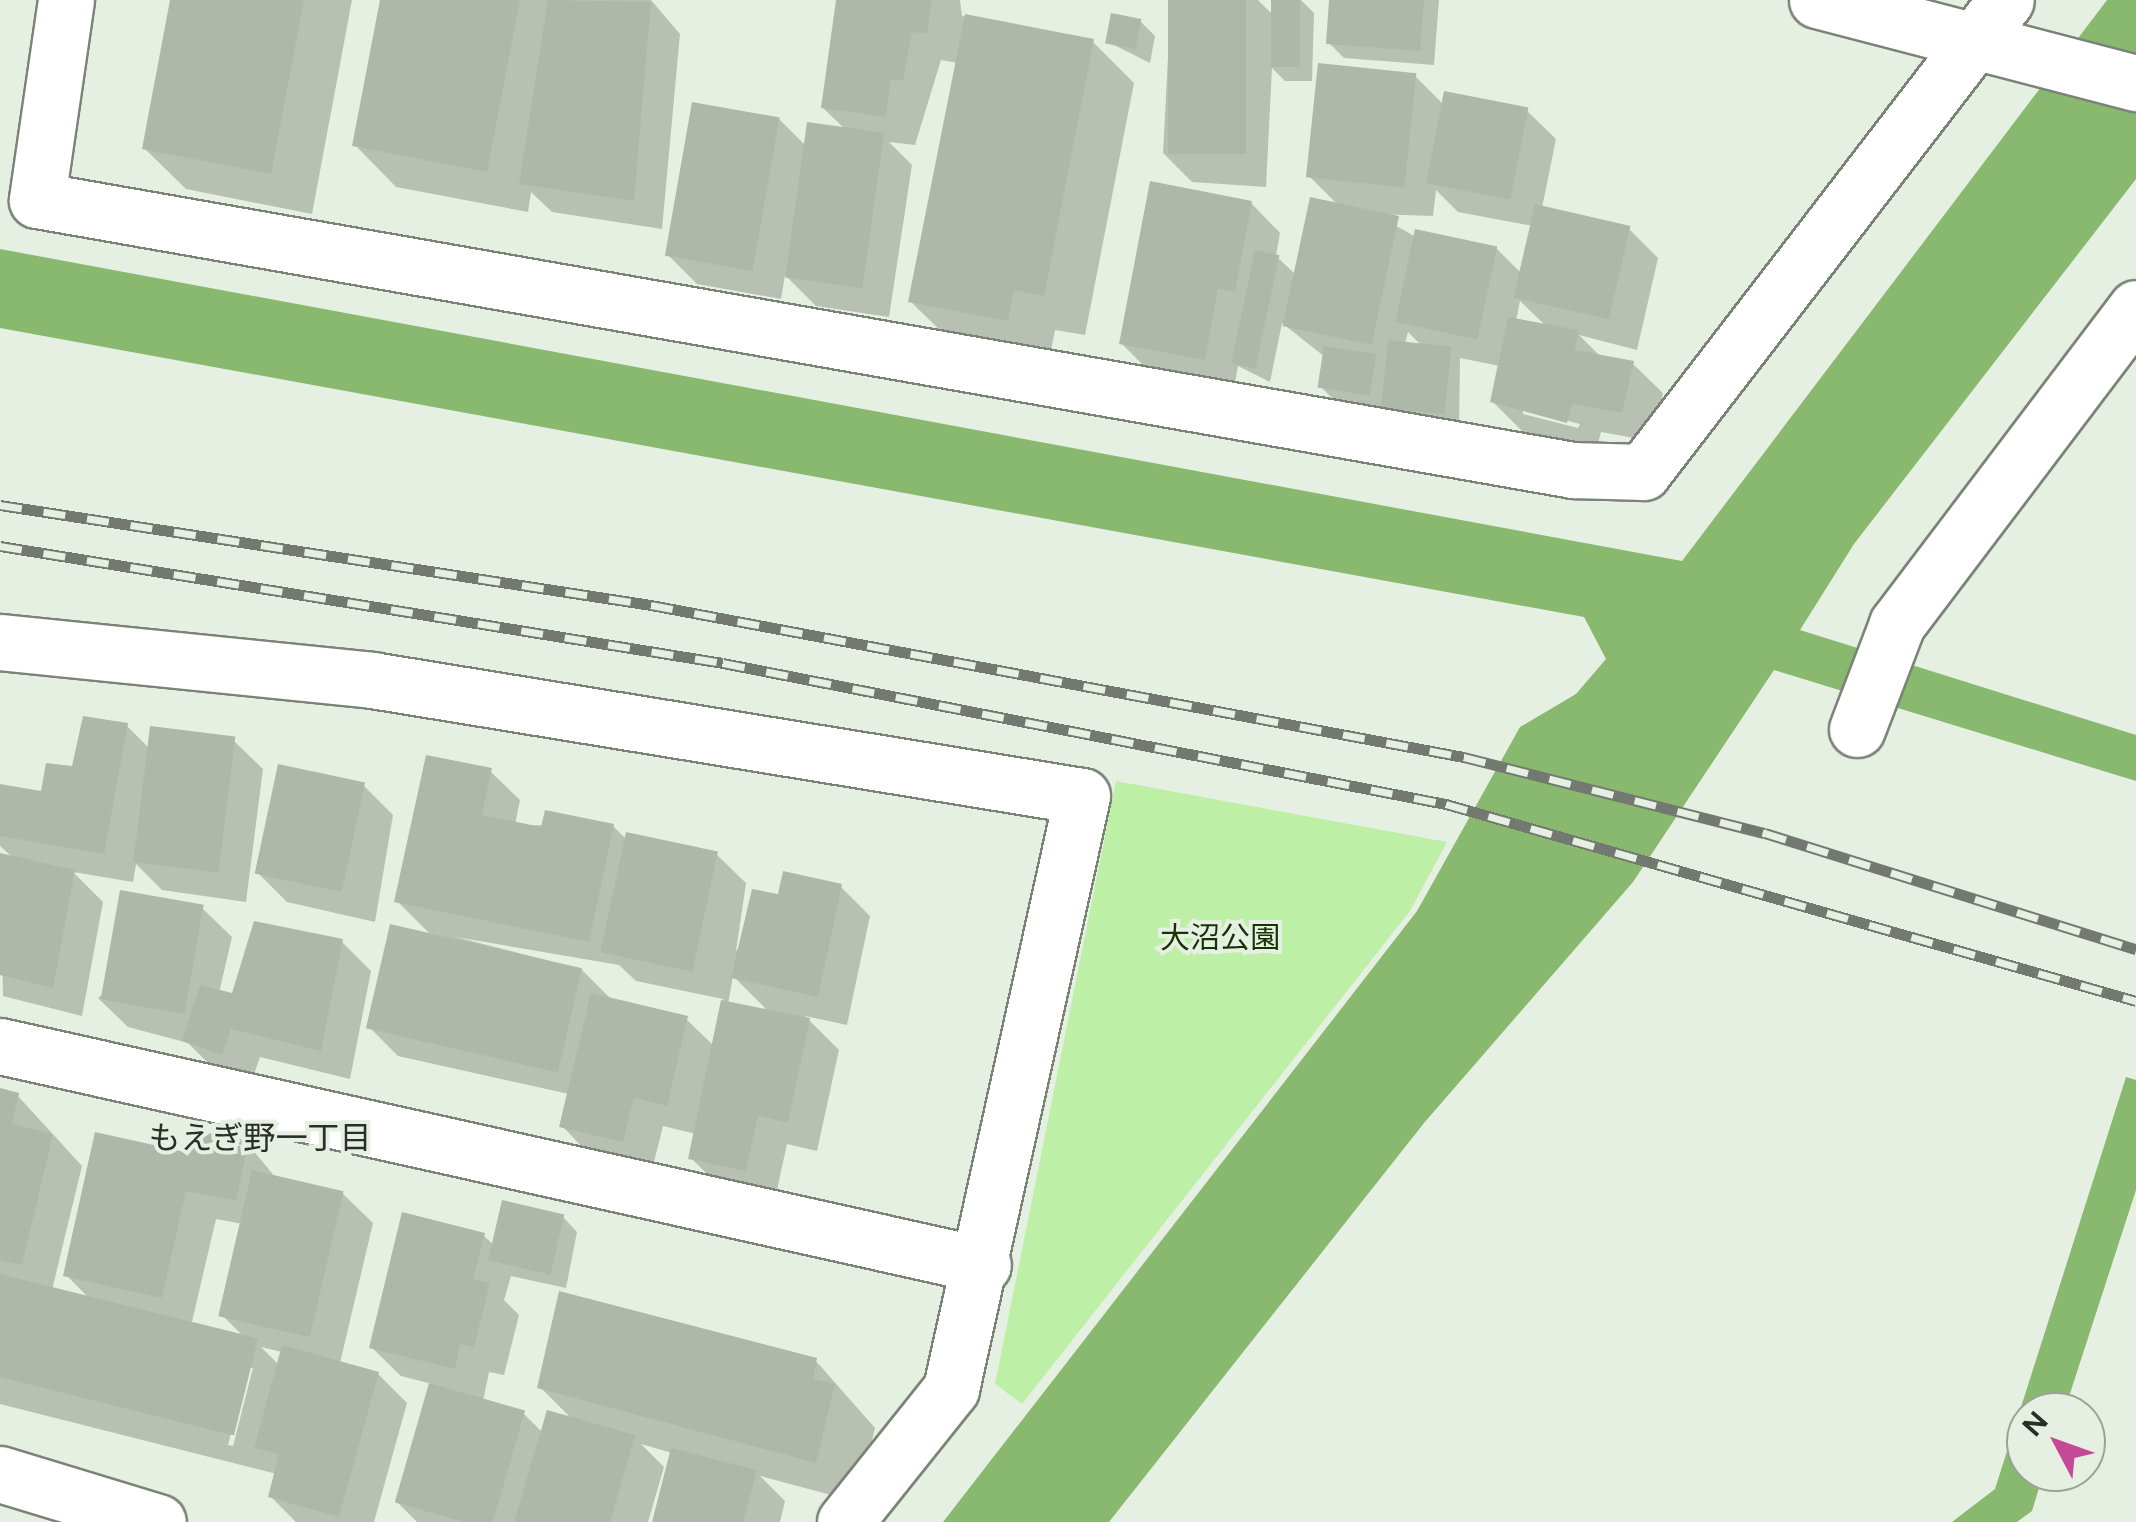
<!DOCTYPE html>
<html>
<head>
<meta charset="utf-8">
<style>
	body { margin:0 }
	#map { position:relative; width:2136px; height:1522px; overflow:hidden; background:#e6f0e2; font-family:Figtree,"Noto Sans JP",sans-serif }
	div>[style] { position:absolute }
	.green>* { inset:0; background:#beefa6 }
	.water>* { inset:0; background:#88b96f }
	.shadow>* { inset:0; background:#0003 }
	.building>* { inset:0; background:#aeb8aa; transform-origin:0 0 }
	.roads { filter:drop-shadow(2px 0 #7b8377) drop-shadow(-2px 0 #7b8377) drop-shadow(0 2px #7b8377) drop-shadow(0 -2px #7b8377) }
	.street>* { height:55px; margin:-27.5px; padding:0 27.5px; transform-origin:27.5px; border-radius:27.5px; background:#fff }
	.rail>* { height:11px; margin-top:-5.5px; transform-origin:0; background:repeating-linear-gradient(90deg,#e6f0e2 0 22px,#737970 0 44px); box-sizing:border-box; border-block:2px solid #737970 }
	span { translate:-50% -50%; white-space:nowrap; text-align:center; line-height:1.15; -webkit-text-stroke:8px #e6f0e2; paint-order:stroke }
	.park-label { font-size:30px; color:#153400 }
	.neighbourhood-label { font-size:32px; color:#2a2e29 }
	.north { position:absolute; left:2006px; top:1392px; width:100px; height:100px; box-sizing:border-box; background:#e6f0e2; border:2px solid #9ba298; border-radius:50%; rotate:311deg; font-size:28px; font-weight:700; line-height:40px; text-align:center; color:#2a2e29 }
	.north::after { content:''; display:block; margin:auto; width:35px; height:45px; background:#c64997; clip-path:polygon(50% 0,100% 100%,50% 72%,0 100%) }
</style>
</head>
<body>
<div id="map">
	<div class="green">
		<div style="clip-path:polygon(1116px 781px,1447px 842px,1410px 911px,1022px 1404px,995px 1384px)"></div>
	</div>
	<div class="water">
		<div style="clip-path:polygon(2107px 0,2136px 0,2136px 179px,1854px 544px,1800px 630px,2136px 735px,2136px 781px,1774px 670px,1633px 882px,1424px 1123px,1109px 1522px,943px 1522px,1417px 911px,1520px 727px,1576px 694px,1606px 659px,1584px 617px,0 328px,0 249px,1682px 561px)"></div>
		<div style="clip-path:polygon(2126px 1077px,2136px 1080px,2136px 1190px,2064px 1412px,2026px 1412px,2026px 1472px,2044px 1472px,2032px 1511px,2017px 1522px,1952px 1522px,1995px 1489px)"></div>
	</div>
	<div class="shadow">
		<div style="clip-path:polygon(173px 0,352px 0,312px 214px,186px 189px,144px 148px)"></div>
		<div style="clip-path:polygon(383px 0,651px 0,680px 34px,662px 229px,552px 212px,531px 192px,528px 212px,396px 187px,355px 145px)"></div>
		<div style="clip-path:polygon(838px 0,960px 0,962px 16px,1093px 42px,1134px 83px,1085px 335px,1055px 330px,1049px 360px,952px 342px,910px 301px,958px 63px,941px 60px,915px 145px,889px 142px,912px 165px,889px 317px,816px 306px,785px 275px,781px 299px,697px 284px,668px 255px,779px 119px,806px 146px,846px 130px,823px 108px)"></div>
		<div style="clip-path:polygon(1171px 0,1258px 0,1272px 14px,1273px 0,1301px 0,1314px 13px,1312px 81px,1285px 81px,1272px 68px,1266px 187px,1192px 182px,1163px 153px)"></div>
		<div style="clip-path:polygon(1331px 0,1439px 0,1434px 65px,1344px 58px,1329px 43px)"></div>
		<div style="clip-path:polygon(1140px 21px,1155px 36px,1150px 63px,1108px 42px)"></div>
		<div style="clip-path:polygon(evenodd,1415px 76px,1444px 105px,1526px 110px,1556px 139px,1542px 208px,1628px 228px,1658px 258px,1637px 350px,1579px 335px,1602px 358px,1633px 364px,1663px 393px,1651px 441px,1601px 432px,1596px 451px,1522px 431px,1493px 402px,1500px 366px,1460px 358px,1459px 429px,1336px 402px,1321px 387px,1325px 357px,1282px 323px,1270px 382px,1238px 366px,1234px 388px,1151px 373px,1121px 343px,1251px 203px,1280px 233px,1276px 256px,1295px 274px,1339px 206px,1310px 177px,1415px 76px,1436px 190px,1458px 212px,1533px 226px,1522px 274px,1496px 248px,1416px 237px,1375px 214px,1433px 216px,1436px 190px,1415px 76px,1520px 301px,1547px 327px,1516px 321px,1520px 301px,1415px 76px,1408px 332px,1422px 346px,1405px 344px,1408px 332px,1415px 76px,1523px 409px,1580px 424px,1578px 428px,1523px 414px,1523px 409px)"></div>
		<div style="clip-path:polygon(127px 726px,149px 748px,233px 740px,263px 769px,246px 902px,162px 890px,136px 864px,133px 882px,73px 872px,103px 902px,82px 1016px,3px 996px,0 856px,13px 858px,0 846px,0 786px,43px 794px)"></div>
		<div style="clip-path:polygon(evenodd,490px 771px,520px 800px,515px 825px,613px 826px,627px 840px,716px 854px,746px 883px,736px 951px,780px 897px,841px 887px,870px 916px,847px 1025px,805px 1016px,839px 1050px,817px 1151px,787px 1144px,775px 1199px,720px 1187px,691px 1158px,696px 1134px,663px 1126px,652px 1170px,591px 1156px,562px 1126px,569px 1094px,398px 1056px,369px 1027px,432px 936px,397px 901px,490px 771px,456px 937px,619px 965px,636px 981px,723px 999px,714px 1046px,686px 1019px,611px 999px,581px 969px,456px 937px,490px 771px,733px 976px,769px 1012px,728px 1004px,733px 976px)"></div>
		<div style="clip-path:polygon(364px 786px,393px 815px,375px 922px,287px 902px,257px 872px)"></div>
		<div style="clip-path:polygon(202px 908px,232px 937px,219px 993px,234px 996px,342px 942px,371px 971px,350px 1079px,260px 1057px,251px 1083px,215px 1070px,188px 1043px,128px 1027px,98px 998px)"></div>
		<div style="clip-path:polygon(evenodd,0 1091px,17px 1095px,82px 1166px,52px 1290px,91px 1300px,66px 1275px,192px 1156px,247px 1143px,276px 1178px,343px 1194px,373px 1223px,340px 1363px,378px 1374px,407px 1403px,374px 1522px,296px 1522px,271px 1497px,277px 1474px,0 1404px,0 1091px,216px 1219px,243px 1224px,222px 1315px,247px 1340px,191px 1326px,216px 1219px,0 1091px,261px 1347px,282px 1352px,279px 1365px,261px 1347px,0 1091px,248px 1368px,253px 1368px,233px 1446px,228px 1445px,248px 1368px)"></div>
		<div style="clip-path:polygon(563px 1217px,577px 1232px,566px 1288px,511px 1276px,504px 1300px,519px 1315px,504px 1375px,489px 1372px,483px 1401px,524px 1414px,543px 1433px,573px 1420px,540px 1387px,816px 1361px,875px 1428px,857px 1502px,760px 1476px,785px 1501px,780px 1522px,655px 1522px,672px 1453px,641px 1444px,664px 1467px,648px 1522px,417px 1522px,397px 1502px,432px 1384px,401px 1376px,371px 1347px,484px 1236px,495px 1246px)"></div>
	</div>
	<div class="building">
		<div style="clip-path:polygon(170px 0,304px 0,271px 174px,142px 149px)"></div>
		<div style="clip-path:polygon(380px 0,520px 0,487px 172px,352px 146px)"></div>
		<div style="clip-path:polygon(548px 0,651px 2px,634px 201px,519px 184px)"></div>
		<div style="clip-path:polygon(836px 0,932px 0,927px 34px,912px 32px,903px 81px,891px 79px,886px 117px,821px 108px)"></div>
		<div style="left:1168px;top:0;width:78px;height:154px"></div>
		<div style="left:1271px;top:0;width:29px;height:67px"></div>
		<div style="clip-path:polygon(1329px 0,1424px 0,1420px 51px,1326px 44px)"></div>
		<div style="left:1111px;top:13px;width:31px;height:31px;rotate:11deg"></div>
		<div style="clip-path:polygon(965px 14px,1094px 39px,1044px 296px,1014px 290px,1008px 321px,908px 302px)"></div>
		<div style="left:1318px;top:63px;width:99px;height:115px;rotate:6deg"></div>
		<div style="left:1444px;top:91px;width:86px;height:94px;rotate:11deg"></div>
		<div style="left:692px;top:102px;width:89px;height:156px;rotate:10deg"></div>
		<div style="left:807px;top:122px;width:78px;height:157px;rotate:8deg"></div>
		<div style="clip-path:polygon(1150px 181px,1252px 201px,1235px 292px,1218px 289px,1205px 360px,1119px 344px)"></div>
		<div style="left:1310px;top:197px;width:91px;height:132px;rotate:12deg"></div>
		<div style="left:1535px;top:204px;width:98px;height:96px;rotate:13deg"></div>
		<div style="left:1415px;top:229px;width:84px;height:95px;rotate:12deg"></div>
		<div style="left:1255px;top:250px;width:25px;height:116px;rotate:12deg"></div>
		<div style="clip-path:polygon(1508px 317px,1578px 330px,1575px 350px,1634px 361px,1622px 413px,1572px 404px,1567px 423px,1490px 402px)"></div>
		<div style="left:1388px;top:340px;width:64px;height:68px;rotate:6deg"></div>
		<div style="left:1324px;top:346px;width:53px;height:42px;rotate:9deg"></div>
		<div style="clip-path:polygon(83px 716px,128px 723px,104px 854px,0 836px,0 784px,41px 791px,46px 763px,72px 766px)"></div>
		<div style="left:150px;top:726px;width:86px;height:137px;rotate:7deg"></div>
		<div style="clip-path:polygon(426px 755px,492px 768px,482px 815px,541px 827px,545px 810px,614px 824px,589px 942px,394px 902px)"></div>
		<div style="left:278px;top:764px;width:89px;height:112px;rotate:12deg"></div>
		<div style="left:626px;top:832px;width:94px;height:123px;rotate:12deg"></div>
		<div style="clip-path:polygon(0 853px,75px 870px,53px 988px,0 975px)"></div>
		<div style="clip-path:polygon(783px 871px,842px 884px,818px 997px,731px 978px,752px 889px,778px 894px)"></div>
		<div style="left:120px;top:890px;width:85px;height:111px;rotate:10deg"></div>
		<div style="clip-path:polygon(254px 921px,343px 939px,321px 1051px,231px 1029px,222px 1055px,182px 1041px,200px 985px,232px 993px)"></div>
		<div style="left:390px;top:924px;width:197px;height:107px;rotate:13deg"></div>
		<div style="clip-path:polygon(591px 993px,688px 1016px,667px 1106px,634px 1098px,623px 1142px,559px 1127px)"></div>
		<div style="clip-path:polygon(721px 1000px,810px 1018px,788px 1123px,758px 1116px,746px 1171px,688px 1159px)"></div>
		<div style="clip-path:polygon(0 1088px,19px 1093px,12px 1124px,53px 1134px,22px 1265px,0 1260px)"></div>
		<div style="clip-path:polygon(195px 1130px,249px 1141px,236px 1201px,186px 1191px,162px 1298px,63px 1276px,95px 1132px,190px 1153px)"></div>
		<div style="left:252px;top:1170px;width:94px;height:150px;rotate:13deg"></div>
		<div style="left:502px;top:1200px;width:64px;height:62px;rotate:13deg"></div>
		<div style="clip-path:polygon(402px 1212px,485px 1233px,473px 1279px,490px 1283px,474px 1347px,460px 1344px,455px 1369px,369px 1348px)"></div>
		<div style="left:0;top:1274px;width:266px;height:100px;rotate:14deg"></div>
		<div style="clip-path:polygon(559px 1291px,817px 1358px,813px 1379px,835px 1384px,816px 1463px,537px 1388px)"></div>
		<div style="clip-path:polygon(282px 1345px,379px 1372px,339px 1517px,268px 1497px,279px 1454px,254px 1448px)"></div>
		<div style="left:429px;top:1383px;width:100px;height:124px;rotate:16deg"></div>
		<div style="clip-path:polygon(547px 1410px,635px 1435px,610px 1522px,514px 1522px)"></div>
		<div style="clip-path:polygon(671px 1448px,757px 1470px,743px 1522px,652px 1522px)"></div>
	</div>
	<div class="roads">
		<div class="street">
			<div style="left:66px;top:0;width:202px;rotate:98.3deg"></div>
			<div style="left:37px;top:200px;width:1560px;rotate:9.97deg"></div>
			<div style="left:1573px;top:470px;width:70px;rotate:1.6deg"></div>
			<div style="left:1643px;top:472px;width:595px;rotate:-52.44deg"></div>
			<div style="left:1817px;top:0;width:330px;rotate:14.6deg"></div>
			<div style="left:0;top:642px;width:374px;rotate:5.8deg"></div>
			<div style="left:372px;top:680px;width:719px;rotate:9.28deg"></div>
			<div style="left:1082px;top:796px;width:607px;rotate:102.46deg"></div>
			<div style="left:951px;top:1389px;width:170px;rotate:128.6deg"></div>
			<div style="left:1857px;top:729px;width:112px;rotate:-69.1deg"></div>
			<div style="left:1897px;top:624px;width:396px;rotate:-52.9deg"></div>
			<div style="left:0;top:1046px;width:1007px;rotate:12.56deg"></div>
			<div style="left:0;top:1474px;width:165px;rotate:16.9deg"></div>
		</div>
	</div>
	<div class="rail">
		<div style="left:0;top:505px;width:659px;rotate:8.73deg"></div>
		<div style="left:651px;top:605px;width:827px;rotate:10.59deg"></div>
		<div style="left:1464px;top:757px;width:310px;rotate:14.2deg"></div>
		<div style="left:1765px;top:833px;width:389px;rotate:17.4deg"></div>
		<div style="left:0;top:546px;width:732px;rotate:9.19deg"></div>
		<div style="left:723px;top:663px;width:737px;rotate:11.04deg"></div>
		<div style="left:1446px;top:804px;width:718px;rotate:15.93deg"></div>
	</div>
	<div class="park-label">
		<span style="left:1220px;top:938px">大沼公園</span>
	</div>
	<div class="neighbourhood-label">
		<span style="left:260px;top:1138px">もえぎ野一丁目</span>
	</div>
	<div class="north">N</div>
</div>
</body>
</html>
